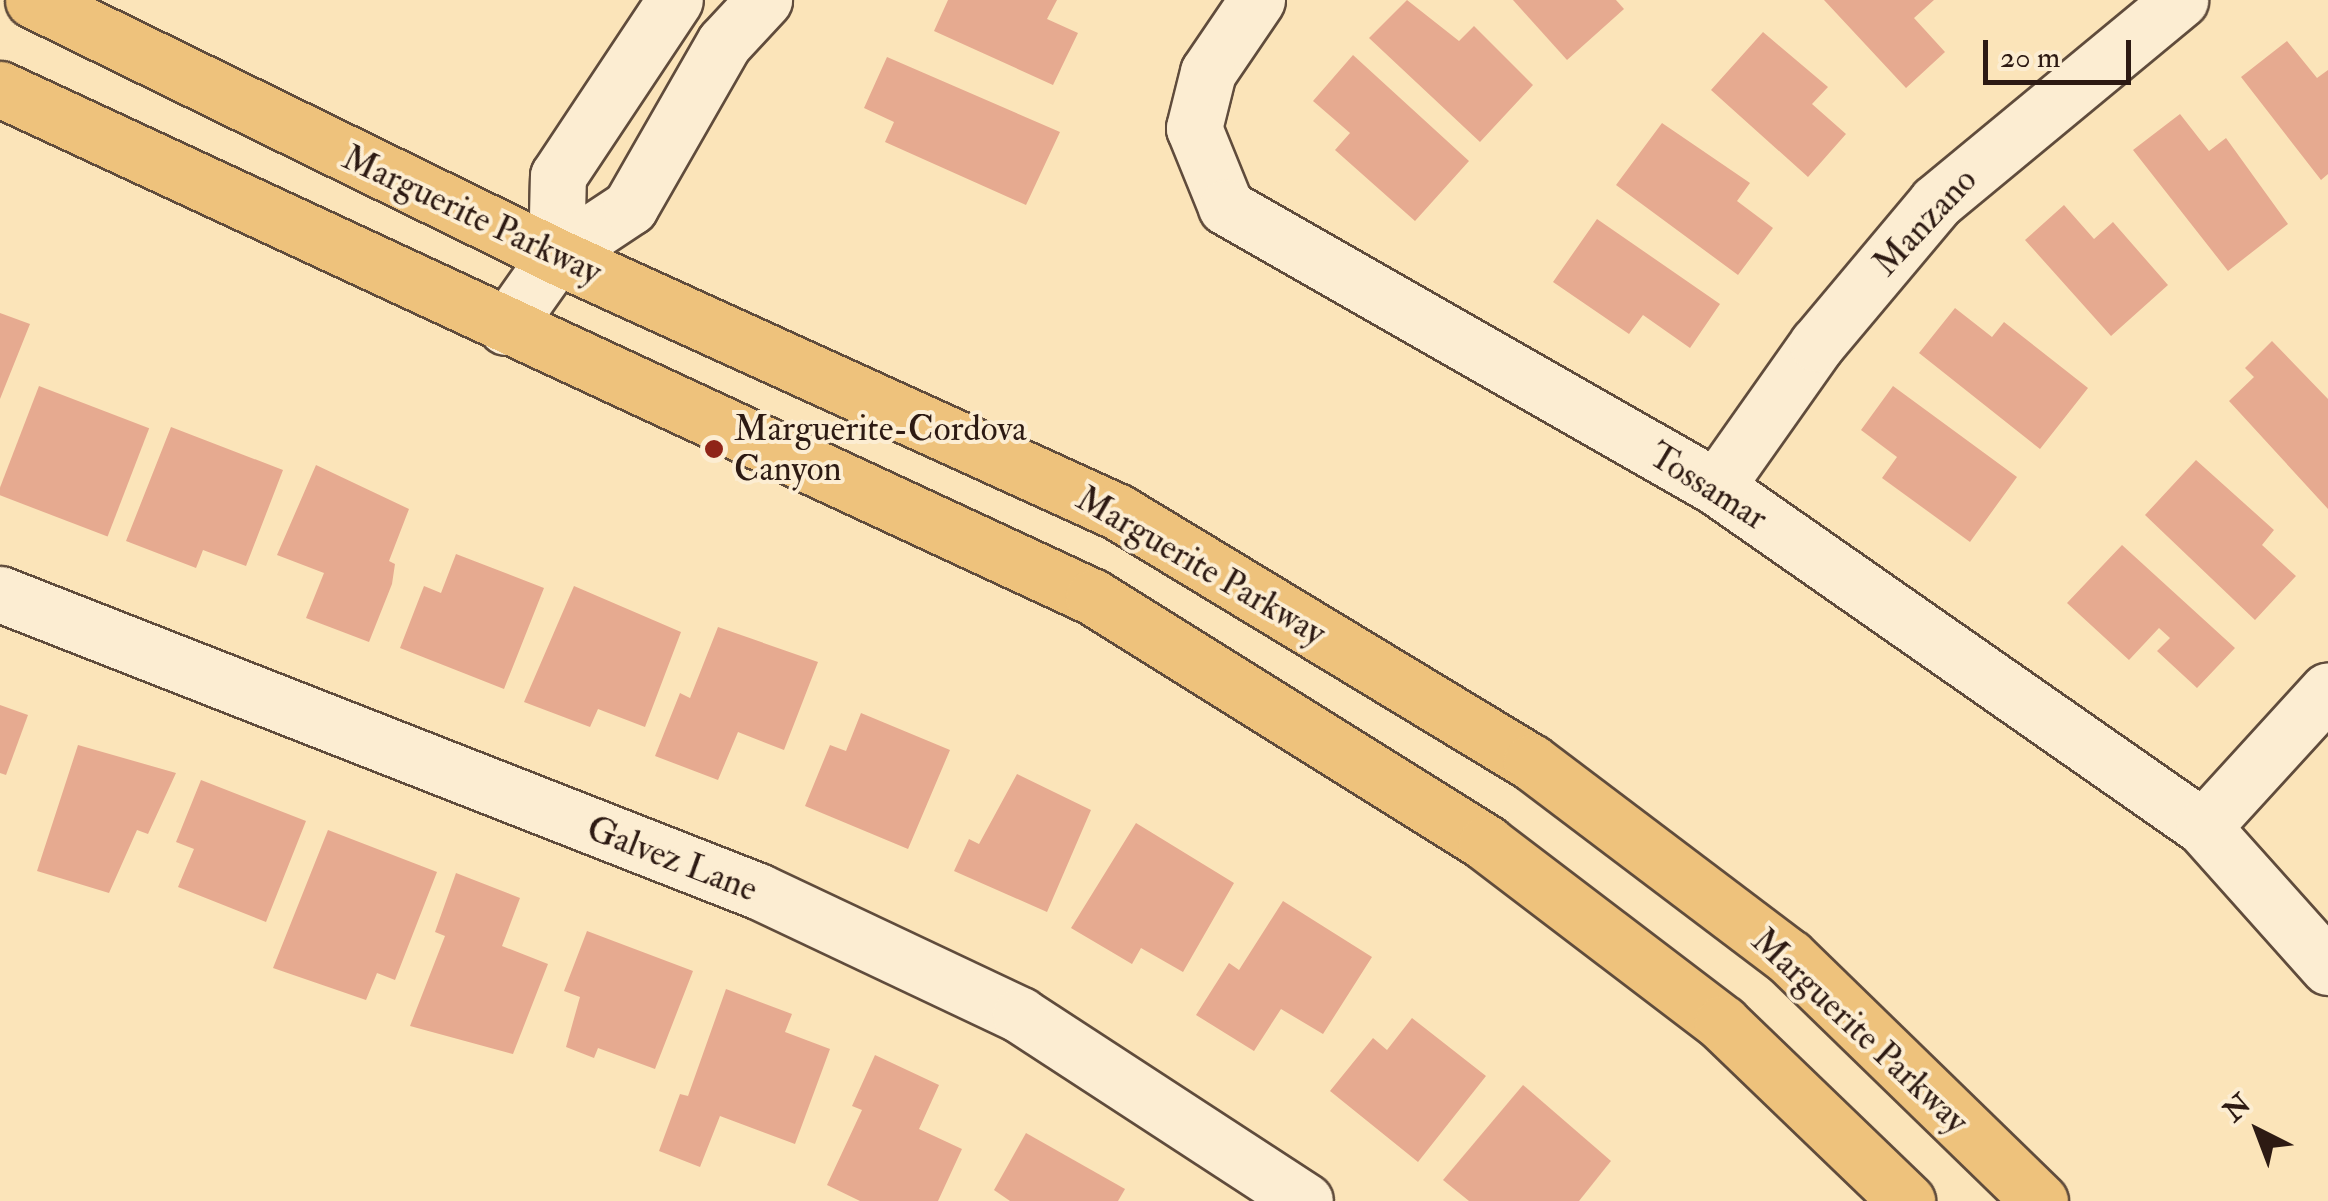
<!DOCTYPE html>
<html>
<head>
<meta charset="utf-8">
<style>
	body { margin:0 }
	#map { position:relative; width:2328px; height:1201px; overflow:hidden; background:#fbe4b9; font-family:"IM FELL Double Pica",serif }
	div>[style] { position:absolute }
	.building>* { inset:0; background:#e6aa90; transform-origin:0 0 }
	.roads { filter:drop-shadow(2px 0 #604c3c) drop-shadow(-2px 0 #604c3c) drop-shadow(0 2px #604c3c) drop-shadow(0 -2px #604c3c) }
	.minor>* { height:55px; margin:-27.5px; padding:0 27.5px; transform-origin:27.5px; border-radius:27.5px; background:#fcedd2 }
	.major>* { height:55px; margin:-27.5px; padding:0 27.5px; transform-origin:27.5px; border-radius:27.5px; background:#eec27c }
	.dots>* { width:28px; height:28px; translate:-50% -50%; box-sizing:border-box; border:5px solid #fcedd2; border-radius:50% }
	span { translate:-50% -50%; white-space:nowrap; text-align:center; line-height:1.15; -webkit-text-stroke:8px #fcedd2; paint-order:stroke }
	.street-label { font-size:35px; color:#2d1a13 }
	.poi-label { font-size:35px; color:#2d1a13 }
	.left { translate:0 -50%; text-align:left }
	.north { position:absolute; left:2208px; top:1081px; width:100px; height:100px; -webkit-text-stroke:8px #fcedd2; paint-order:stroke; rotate:318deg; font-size:28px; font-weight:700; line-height:40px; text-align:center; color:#2d1a13 }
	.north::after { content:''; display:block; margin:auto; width:35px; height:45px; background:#2d1a13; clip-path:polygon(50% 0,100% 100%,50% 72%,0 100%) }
	.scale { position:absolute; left:1983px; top:40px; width:148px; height:45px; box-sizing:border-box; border:5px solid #2d1a13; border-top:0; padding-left:12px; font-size:30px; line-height:35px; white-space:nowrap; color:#2d1a13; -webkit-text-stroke:8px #fcedd2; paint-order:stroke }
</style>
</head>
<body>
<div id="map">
	<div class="building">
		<div style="clip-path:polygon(948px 0,1057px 0,1047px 19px,1078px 33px,1053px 85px,934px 31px)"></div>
		<div style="clip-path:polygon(1407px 0,1459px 41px,1474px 26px,1533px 85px,1480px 142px,1369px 38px)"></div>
		<div style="clip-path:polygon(1513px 0,1616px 0,1624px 9px,1567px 60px)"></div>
		<div style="clip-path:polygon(1824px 0,1934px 0,1914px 18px,1945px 52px,1906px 88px)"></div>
		<div style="clip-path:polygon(1763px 32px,1828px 87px,1812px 104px,1846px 134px,1808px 177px,1711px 90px)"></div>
		<div style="clip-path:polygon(2287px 41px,2317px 78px,2328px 70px,2328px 174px,2321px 180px,2241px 77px)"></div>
		<div style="clip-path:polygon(1353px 55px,1469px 161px,1415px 221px,1335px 150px,1350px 133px,1313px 101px)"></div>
		<div style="clip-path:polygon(887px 57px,1060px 132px,1026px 205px,885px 142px,894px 122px,864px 108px)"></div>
		<div style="clip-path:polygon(2180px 114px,2209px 151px,2226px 138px,2288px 224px,2228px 271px,2133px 150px)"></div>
		<div style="clip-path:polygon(1662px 123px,1750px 183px,1737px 201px,1773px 228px,1738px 275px,1616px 185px)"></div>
		<div style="clip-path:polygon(2064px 205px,2094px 239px,2113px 222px,2168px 285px,2111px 336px,2025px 240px)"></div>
		<div style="clip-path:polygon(1597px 219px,1720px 304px,1690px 348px,1643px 315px,1629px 334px,1553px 282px)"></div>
		<div style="clip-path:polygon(1955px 308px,1992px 337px,2004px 322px,2088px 388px,2040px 449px,1919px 353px)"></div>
		<div style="clip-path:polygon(0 313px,30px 324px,0 399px)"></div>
		<div style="clip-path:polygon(2272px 341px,2328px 399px,2328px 509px,2229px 401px,2254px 377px,2245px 368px)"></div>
		<div style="left:39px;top:386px;width:118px;height:116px;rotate:21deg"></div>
		<div style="clip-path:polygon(1893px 386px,2017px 477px,1970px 542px,1882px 478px,1897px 457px,1861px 430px)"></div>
		<div style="clip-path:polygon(171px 427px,283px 470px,246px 566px,203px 550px,196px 568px,126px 541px)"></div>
		<div style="clip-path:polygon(2196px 460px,2274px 530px,2262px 545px,2296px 576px,2255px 620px,2145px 515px)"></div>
		<div style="clip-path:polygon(316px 465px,409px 509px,389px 561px,395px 564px,392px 584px,369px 642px,306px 618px,324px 573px,277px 555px)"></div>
		<div style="clip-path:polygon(2122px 545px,2235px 648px,2197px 688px,2157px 651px,2170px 638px,2159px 628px,2129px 660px,2067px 603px)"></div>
		<div style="clip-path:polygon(456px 554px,544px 588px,504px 689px,400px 648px,424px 586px,441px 593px)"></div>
		<div style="clip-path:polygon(574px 586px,681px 632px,645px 727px,598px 709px,590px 727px,524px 702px)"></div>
		<div style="clip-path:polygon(718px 627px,818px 662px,784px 750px,738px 732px,718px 780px,655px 756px,680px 693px,690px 698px)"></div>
		<div style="clip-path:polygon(0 705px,28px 715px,6px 775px,0 773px)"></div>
		<div style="clip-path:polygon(861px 713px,950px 750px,908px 849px,805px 806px,830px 745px,846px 751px)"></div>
		<div style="clip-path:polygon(78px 745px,176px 773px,148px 834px,137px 830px,109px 893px,37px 871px)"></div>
		<div style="clip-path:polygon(1017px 774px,1091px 810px,1047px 912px,954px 871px,969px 839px,979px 844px)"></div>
		<div style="clip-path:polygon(201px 780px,306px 821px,266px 922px,178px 887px,194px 849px,176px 842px)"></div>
		<div style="clip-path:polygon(1136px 823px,1234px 883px,1183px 972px,1141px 948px,1132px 964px,1071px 928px)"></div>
		<div style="clip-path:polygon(328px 830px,437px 872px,395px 980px,377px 973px,366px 1000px,273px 968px)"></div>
		<div style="clip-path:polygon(456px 873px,520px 898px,502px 946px,548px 964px,513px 1054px,410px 1026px,445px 936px,435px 932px)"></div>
		<div style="clip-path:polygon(1283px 901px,1372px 957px,1323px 1034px,1281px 1009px,1254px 1051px,1196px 1015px,1229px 963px,1239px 970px)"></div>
		<div style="clip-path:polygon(587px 931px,693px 971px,655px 1069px,598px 1048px,594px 1058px,566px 1047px,580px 997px,564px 991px)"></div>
		<div style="clip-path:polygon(726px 989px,792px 1014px,785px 1032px,830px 1049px,795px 1144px,720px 1116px,700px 1167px,659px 1151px,680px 1094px,688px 1096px)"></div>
		<div style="clip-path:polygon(1412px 1018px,1486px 1076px,1418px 1162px,1330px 1091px,1373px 1038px,1387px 1050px)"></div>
		<div style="clip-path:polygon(875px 1055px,939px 1085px,919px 1129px,962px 1149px,938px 1201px,860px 1201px,827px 1185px,862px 1110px,852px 1106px)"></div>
		<div style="clip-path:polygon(1523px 1085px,1611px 1161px,1579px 1201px,1469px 1201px,1443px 1180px)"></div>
		<div style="clip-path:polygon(1026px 1133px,1125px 1189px,1118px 1201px,1010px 1201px,994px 1190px)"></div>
	</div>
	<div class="roads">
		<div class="minor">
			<div style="left:1257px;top:0;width:87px;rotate:124.2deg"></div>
			<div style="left:1208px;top:72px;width:58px;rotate:104deg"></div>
			<div style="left:1194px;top:128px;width:85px;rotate:67.9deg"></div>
			<div style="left:1226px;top:207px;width:564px;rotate:29.74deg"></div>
			<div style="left:1716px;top:487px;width:594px;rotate:34.92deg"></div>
			<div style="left:2203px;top:827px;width:188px;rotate:48.2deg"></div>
			<div style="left:556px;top:256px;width:80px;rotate:-88.6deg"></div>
			<div style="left:558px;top:176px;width:211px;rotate:-56.4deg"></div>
			<div style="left:506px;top:327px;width:87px;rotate:-54.8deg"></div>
			<div style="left:556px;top:256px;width:89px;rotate:-33.5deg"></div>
			<div style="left:630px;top:207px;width:189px;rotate:-60.2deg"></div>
			<div style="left:724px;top:43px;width:59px;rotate:-47.1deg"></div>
			<div style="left:1716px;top:487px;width:175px;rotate:-54.8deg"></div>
			<div style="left:1817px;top:344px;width:185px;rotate:-50deg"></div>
			<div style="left:1936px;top:202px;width:317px;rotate:-39.6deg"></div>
			<div style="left:0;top:594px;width:814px;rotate:21.4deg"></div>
			<div style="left:758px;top:891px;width:290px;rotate:25.3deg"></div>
			<div style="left:1020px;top:1015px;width:340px;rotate:33.1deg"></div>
			<div style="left:2203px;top:827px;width:185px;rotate:-47.6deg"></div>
		</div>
		<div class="major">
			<div style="left:33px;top:0;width:582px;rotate:26.08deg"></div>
			<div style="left:556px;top:256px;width:618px;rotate:24.49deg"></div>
			<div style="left:1118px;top:512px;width:483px;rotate:31.2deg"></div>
			<div style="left:1531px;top:762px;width:323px;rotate:37.1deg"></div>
			<div style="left:1789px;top:957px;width:350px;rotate:44.2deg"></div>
			<div style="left:0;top:89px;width:1205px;rotate:24.93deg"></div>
			<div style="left:1093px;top:597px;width:464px;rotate:32deg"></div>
			<div style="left:1486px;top:843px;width:297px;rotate:37.3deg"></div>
			<div style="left:1722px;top:1023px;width:257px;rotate:43.9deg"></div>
		</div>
	</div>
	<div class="dots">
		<div style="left:714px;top:449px;background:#8f2418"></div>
	</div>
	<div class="street-label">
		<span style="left:472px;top:215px;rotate:25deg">Marguerite Parkway</span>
		<span style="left:1925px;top:222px;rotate:-47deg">Manzano</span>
		<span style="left:1708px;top:487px;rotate:32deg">Tossamar</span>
		<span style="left:1201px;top:566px;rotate:30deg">Marguerite Parkway</span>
		<span style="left:672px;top:859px;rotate:21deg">Galvez Lane</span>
		<span style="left:1860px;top:1031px;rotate:43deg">Marguerite Parkway</span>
	</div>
	<div class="poi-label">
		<span class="left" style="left:734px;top:449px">Marguerite-Cordova<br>Canyon</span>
	</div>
	<div class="north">N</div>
	<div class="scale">20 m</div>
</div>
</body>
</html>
